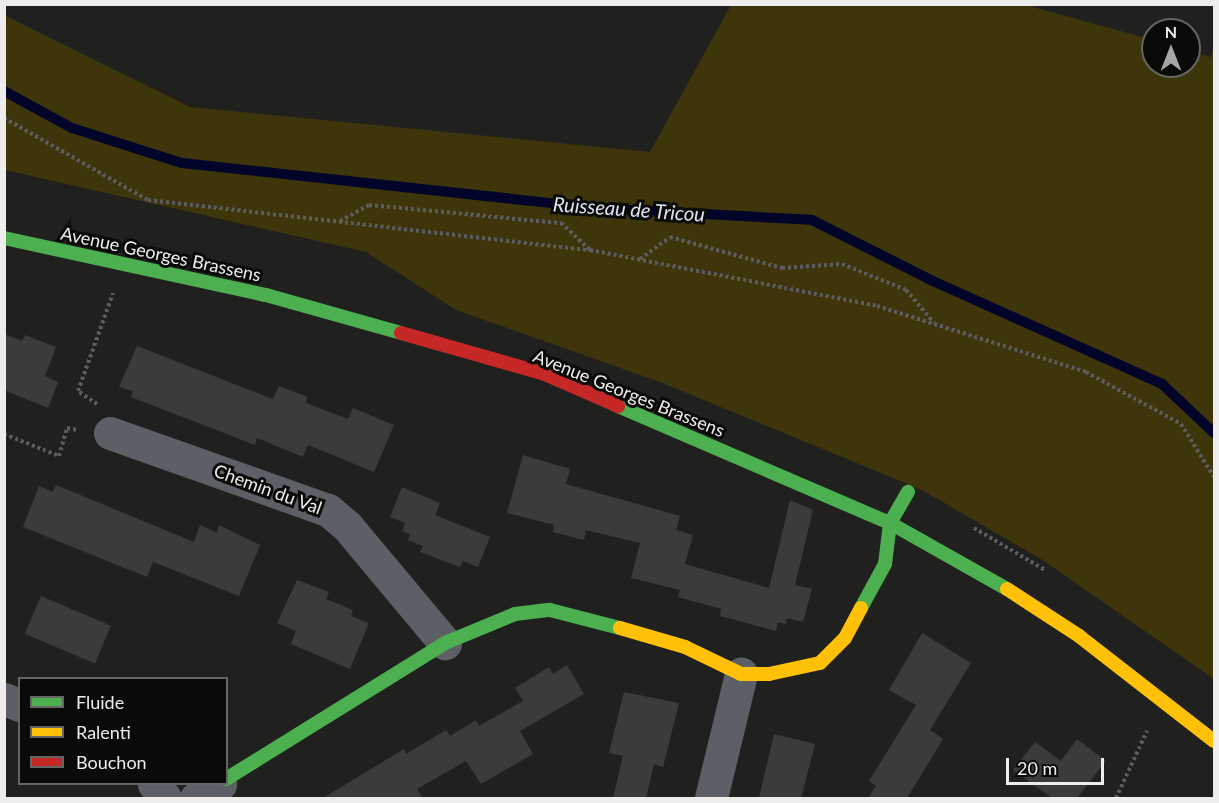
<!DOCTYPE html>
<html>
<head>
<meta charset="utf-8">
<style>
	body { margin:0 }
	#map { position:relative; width:1219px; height:803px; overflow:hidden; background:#20201f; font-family:Lato,sans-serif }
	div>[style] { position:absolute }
	.green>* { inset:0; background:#3f350a }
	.stream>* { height:10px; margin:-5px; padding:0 5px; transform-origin:5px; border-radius:5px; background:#030429 }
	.building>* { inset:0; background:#3c3b3a; transform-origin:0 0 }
	.path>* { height:4px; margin-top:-2px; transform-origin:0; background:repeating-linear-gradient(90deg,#5c5c60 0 3px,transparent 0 6px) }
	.street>* { height:33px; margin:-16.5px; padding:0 16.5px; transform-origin:16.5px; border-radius:16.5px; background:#5c6066 }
	.fast>* { height:14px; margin:-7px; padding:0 7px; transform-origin:7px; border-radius:7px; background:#4caf50 }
	.slow>* { height:14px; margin:-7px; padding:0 7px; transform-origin:7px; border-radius:7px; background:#ffc107 }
	.jam>* { height:14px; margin:-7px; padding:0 7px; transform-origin:7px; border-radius:7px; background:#c62828 }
	span { translate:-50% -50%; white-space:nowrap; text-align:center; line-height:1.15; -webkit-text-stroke:6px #0a0a09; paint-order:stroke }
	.street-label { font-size:18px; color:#eeedec }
	.water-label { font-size:20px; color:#dce4f4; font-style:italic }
	.frame { position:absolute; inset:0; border:6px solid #eeedec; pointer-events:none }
	.legend { position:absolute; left:18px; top:677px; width:210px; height:108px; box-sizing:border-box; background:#0a0a09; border:2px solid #656564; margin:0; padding:8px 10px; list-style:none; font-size:18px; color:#eeedec }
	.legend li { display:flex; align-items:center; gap:12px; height:30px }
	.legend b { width:30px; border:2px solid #656564 }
	.north { position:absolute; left:1141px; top:18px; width:60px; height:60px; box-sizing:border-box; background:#0a0a09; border:2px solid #656564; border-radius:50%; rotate:0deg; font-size:16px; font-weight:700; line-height:24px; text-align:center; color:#eeedec }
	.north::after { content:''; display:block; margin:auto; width:21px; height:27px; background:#a6a5a4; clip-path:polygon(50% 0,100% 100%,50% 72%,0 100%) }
	.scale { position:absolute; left:1006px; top:758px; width:98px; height:27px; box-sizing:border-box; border:3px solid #eeedec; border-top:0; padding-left:8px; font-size:18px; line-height:21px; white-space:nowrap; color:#eeedec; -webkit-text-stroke:4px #0a0a09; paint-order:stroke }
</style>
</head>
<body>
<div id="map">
	<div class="green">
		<div style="clip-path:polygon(731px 5px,1026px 5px,1153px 40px,1153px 66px,1189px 66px,1189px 51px,1211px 57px,1214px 43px,1214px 679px,1041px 559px,922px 490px,660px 382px,456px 310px,366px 252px,5px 170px,4px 15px,190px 107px,650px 152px)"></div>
	</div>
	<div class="stream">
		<div style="left:4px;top:91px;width:77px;rotate:28.6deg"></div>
		<div style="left:72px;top:128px;width:115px;rotate:17.7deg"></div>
		<div style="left:182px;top:163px;width:413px;rotate:6.2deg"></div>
		<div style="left:593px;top:208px;width:219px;rotate:3.1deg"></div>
		<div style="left:812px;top:220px;width:136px;rotate:26.8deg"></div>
		<div style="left:933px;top:281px;width:251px;rotate:24.2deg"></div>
		<div style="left:1162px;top:384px;width:71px;rotate:43.3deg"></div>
	</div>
	<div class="building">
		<div style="clip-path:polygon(4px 334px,22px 341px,25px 335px,56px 347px,45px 376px,58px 382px,48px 408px,4px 390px)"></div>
		<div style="clip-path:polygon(137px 346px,273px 399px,279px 386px,307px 397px,306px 403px,348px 419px,353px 408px,394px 425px,374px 472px,308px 445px,303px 457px,257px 438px,255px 445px,131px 397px,133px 391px,119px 387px)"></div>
		<div style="clip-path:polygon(523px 455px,570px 469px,566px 484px,680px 516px,676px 530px,693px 535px,685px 564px,769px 588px,790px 500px,813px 510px,795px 585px,812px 589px,803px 622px,787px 618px,786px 624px,778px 622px,776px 631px,720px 616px,721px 609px,678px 597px,680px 590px,631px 578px,640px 543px,586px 530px,584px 540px,553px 532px,554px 525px,507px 513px)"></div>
		<div style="clip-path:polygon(56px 485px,194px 542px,200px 525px,217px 533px,219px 525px,260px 545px,239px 596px,153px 562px,147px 577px,23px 527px,39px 486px,53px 492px)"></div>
		<div style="clip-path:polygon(402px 487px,440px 503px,435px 515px,490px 537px,478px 567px,463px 561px,460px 567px,420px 552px,423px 546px,408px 540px,410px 534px,402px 531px,405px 523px,390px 517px)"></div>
		<div style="clip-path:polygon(297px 580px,329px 592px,326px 599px,353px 610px,351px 616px,369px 623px,350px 669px,291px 644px,296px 631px,277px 623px)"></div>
		<div style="left:41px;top:596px;width:76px;height:41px;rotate:23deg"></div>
		<div style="clip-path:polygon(922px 633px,971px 663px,930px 730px,943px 739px,907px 798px,868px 798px,876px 786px,869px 781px,916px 705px,889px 690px)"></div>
		<div style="clip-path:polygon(567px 665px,584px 694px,520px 731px,533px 754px,481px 784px,466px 761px,417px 789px,423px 798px,323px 798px,404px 749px,406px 754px,446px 730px,450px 736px,476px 720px,479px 726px,523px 701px,515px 688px,549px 667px,553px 674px)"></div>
		<div style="clip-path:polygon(624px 692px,679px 703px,663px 767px,654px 764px,646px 798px,613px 798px,623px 756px,609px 753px)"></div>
		<div style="clip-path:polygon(774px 734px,815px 744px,801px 798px,759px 798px)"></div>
		<div style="clip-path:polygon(1077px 739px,1106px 761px,1077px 798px,1052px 798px,1013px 770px,1035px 742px,1061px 761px)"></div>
	</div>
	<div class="path">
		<div style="left:4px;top:118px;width:166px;rotate:29.7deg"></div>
		<div style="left:148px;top:200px;width:445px;rotate:6.5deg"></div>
		<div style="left:590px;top:250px;width:292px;rotate:11deg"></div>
		<div style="left:877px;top:306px;width:219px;rotate:17.5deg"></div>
		<div style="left:1086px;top:372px;width:108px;rotate:28.7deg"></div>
		<div style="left:1181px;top:424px;width:62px;rotate:58.1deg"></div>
		<div style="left:340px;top:221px;width:33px;rotate:-29deg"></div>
		<div style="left:369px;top:205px;width:193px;rotate:5.4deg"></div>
		<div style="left:561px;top:223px;width:40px;rotate:43deg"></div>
		<div style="left:640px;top:259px;width:37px;rotate:-36deg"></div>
		<div style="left:670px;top:237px;width:116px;rotate:15.5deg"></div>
		<div style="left:782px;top:268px;width:60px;rotate:-3.8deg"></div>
		<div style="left:842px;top:264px;width:69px;rotate:22.1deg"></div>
		<div style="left:906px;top:290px;width:43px;rotate:49.7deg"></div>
		<div style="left:97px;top:404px;width:23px;rotate:-146deg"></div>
		<div style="left:78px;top:391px;width:104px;rotate:-70.3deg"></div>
		<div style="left:4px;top:434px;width:59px;rotate:21.8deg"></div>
		<div style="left:59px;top:456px;width:29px;rotate:-74deg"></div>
		<div style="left:67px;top:428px;width:11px;rotate:10deg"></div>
		<div style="left:974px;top:528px;width:82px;rotate:30.6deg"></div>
		<div style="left:1116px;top:798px;width:74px;rotate:-65.2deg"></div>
	</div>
	<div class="street">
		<div style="left:110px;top:433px;width:231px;rotate:19.5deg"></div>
		<div style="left:328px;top:510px;width:25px;rotate:40deg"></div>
		<div style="left:347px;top:526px;width:153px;rotate:50.1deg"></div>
		<div style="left:4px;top:699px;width:17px;rotate:21deg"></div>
		<div style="left:154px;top:784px;width:18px;rotate:52deg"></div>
		<div style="left:196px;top:798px;width:28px;rotate:-30deg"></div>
		<div style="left:711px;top:798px;width:128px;rotate:-76.4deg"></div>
	</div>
	<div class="fast">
		<div style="left:4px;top:238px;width:268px;rotate:12.3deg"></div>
		<div style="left:266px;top:295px;width:140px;rotate:15.7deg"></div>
		<div style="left:618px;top:406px;width:296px;rotate:23.3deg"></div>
		<div style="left:890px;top:523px;width:134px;rotate:29.4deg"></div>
		<div style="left:861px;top:608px;width:50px;rotate:-61.4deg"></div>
		<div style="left:885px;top:564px;width:41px;rotate:-83deg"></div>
		<div style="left:890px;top:523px;width:36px;rotate:-60deg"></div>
		<div style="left:226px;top:779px;width:258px;rotate:-31.8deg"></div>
		<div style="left:445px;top:643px;width:76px;rotate:-22.5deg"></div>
		<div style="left:515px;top:614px;width:35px;rotate:-7deg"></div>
		<div style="left:550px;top:610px;width:72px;rotate:14.4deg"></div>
	</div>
	<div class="slow">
		<div style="left:1007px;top:589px;width:86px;rotate:33.1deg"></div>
		<div style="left:1079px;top:636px;width:171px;rotate:37.9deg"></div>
		<div style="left:620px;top:628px;width:68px;rotate:16.3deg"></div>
		<div style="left:685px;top:647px;width:62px;rotate:25.7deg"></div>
		<div style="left:741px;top:674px;width:28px"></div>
		<div style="left:769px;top:674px;width:52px;rotate:-12.2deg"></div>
		<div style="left:820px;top:663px;width:35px;rotate:-45deg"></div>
		<div style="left:845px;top:638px;width:34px;rotate:-62deg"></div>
	</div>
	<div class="jam">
		<div style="left:401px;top:333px;width:150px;rotate:15.9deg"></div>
		<div style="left:545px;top:374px;width:80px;rotate:23.7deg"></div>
	</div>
	<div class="street-label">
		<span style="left:161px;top:254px;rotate:12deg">Avenue Georges Brassens</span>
		<span style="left:629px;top:393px;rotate:22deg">Avenue Georges Brassens</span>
		<span style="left:268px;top:489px;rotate:20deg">Chemin du Val</span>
	</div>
	<div class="water-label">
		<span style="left:629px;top:209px;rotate:4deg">Ruisseau de Tricou</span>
	</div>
	<div class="frame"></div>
	<ul class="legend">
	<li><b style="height:8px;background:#4caf50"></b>Fluide</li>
	<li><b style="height:8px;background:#ffc107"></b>Ralenti</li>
	<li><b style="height:8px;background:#c62828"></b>Bouchon</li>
	</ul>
	<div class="north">N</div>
	<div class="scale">20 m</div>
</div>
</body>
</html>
